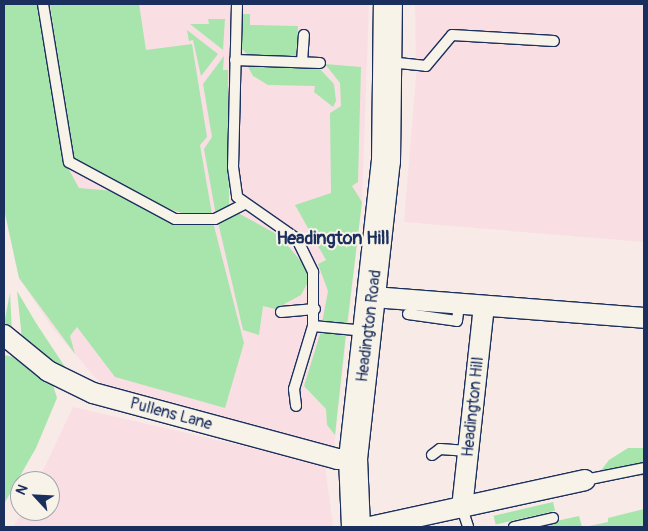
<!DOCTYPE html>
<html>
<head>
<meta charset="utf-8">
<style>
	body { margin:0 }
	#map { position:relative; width:648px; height:531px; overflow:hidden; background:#f8eae6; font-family:Pangolin,sans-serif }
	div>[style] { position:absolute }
	.built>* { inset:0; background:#f9dfe4 }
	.green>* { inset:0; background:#a7e5ac; transform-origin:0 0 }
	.roads { filter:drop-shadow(1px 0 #1b2f5e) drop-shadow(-1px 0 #1b2f5e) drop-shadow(0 1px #1b2f5e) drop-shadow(0 -1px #1b2f5e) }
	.lane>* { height:10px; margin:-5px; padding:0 5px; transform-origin:5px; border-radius:5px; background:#f7f3e8 }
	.street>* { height:20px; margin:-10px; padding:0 10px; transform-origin:10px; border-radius:10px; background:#f7f3e8 }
	.primary>* { height:28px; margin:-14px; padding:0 14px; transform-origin:14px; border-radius:14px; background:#f7f3e8 }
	span { translate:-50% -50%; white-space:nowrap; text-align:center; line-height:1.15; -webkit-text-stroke:4px #f7f3e8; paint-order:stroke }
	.street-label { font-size:16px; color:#1b2f5e }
	.neighbourhood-label { font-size:18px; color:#1b2f5e; font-weight:700 }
	.frame { position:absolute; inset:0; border:5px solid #1b2f5e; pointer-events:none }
	.north { position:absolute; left:10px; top:471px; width:50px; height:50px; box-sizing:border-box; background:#f7f3e8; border:1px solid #9fa5b1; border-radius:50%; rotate:295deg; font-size:14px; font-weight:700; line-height:20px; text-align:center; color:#1b2f5e }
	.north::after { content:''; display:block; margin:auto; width:18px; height:22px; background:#1b2f5e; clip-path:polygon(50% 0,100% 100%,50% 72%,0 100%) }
</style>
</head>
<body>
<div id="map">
	<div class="built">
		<div style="clip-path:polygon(4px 4px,369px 4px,362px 202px,334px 448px,102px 385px,53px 329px,19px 278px,4px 209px)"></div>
		<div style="clip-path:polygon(415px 4px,644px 4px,644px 242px,404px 222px,416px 78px)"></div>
		<div style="clip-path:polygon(73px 407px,325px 465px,333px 527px,13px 527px,23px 511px,50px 511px,50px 481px,38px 481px)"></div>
	</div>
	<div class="green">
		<div style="clip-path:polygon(4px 4px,39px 4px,62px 157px,79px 188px,114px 191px,178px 225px,213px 222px,244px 343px,225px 408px,115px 377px,77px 327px,70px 336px,75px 354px,19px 278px,4px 209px)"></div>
		<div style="clip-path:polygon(50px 4px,139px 4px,146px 50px,192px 44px,207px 137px,200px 145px,212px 214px,188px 215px,157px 205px,71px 159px)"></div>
		<div style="clip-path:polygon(243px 14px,250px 14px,250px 25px,298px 26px,296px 56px,249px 56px,240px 47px)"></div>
		<div style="clip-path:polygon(208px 19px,225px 19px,223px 50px,190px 24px,209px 24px)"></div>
		<div style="clip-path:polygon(187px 30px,218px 54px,201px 76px,193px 40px,189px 41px)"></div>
		<div style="clip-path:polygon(224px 56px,223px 70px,228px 70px,229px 205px,216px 215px,204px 149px,212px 137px,203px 84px)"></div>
		<div style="clip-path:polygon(325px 64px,361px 67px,358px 182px,352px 186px,362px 202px,347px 326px,322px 323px,328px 291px,318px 264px,326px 260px,295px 205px,331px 193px,330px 113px,341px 106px,340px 83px)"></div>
		<div style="clip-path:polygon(247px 65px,318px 67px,334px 84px,336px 101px,333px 107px,314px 92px,315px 86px,268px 85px,253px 76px)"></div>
		<div style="clip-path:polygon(238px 213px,280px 236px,308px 270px,309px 280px,301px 295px,275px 309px,263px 306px,259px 335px,243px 330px,218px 222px)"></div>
		<div style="clip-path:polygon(17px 291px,36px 323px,67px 370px,22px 339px)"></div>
		<div style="clip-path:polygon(10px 293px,12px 332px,4px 324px)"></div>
		<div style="clip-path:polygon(321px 331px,346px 333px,335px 435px,327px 425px,326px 409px,304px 386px)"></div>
		<div style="clip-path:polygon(4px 355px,22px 359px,52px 382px,57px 398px,36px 448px,4px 504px)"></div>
		<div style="clip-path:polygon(628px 448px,644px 448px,644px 476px,596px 477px,609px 460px)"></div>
		<div style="left:553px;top:502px;width:9px;height:61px;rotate:77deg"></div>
		<div style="clip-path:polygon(644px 509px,644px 527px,585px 527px,608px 522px,608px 518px)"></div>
		<div style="clip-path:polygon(579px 516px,582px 527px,530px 527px)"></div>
	</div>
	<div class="roads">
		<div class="lane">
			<div style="left:43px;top:4px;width:160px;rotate:80.7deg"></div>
			<div style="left:69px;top:162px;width:120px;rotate:28.3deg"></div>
			<div style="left:175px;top:219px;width:40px"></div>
			<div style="left:215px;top:219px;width:33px;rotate:-27deg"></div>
			<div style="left:237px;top:4px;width:163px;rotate:91.4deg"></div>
			<div style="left:233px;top:167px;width:30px;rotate:82deg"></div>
			<div style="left:237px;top:197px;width:73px;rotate:35deg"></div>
			<div style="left:297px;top:239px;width:37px;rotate:64deg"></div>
			<div style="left:313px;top:272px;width:54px;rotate:90deg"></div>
			<div style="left:313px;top:326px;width:66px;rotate:106.8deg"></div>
			<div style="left:294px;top:389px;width:17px;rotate:83deg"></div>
			<div style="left:235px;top:60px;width:85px;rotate:2deg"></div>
			<div style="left:302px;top:62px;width:27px;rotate:-86deg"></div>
			<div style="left:389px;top:62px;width:37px;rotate:6deg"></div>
			<div style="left:426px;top:66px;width:40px;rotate:-50deg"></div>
			<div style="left:452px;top:35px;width:102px;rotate:3.4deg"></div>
			<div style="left:281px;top:312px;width:34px;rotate:-5deg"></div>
			<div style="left:408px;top:314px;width:49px;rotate:8.1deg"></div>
			<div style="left:457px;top:321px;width:17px;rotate:-83deg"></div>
			<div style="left:313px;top:326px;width:53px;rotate:5.4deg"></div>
			<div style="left:432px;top:455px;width:10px;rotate:-37deg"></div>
			<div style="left:440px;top:449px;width:28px;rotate:4deg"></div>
			<div style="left:585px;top:480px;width:60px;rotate:-11.5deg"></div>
			<div style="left:462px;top:508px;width:20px;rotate:72deg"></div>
			<div style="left:514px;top:527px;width:40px;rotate:-13deg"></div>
		</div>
		<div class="street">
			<div style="left:373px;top:297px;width:272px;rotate:4.4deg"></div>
			<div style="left:4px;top:335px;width:57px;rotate:39.3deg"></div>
			<div style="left:48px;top:371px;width:50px;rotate:26.1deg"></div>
			<div style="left:93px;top:393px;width:253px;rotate:15.1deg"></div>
			<div style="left:337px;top:459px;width:16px"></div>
			<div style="left:462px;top:508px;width:202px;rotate:-83.8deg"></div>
			<div style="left:370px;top:527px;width:220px;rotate:-12.3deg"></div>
		</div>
		<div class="primary">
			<div style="left:356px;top:527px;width:68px;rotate:-92.5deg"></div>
			<div style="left:353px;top:459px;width:300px;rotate:-83.7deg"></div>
			<div style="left:386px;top:161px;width:157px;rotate:-89.3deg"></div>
		</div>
	</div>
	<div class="street-label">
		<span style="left:369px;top:326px;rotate:-83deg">Headington Road</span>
		<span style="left:473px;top:407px;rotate:-84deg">Headington Hill</span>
		<span style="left:171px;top:414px;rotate:15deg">Pullens Lane</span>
	</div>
	<div class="neighbourhood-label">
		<span style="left:333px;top:239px">Headington Hill</span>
	</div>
	<div class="frame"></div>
	<div class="north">N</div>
</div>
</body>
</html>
